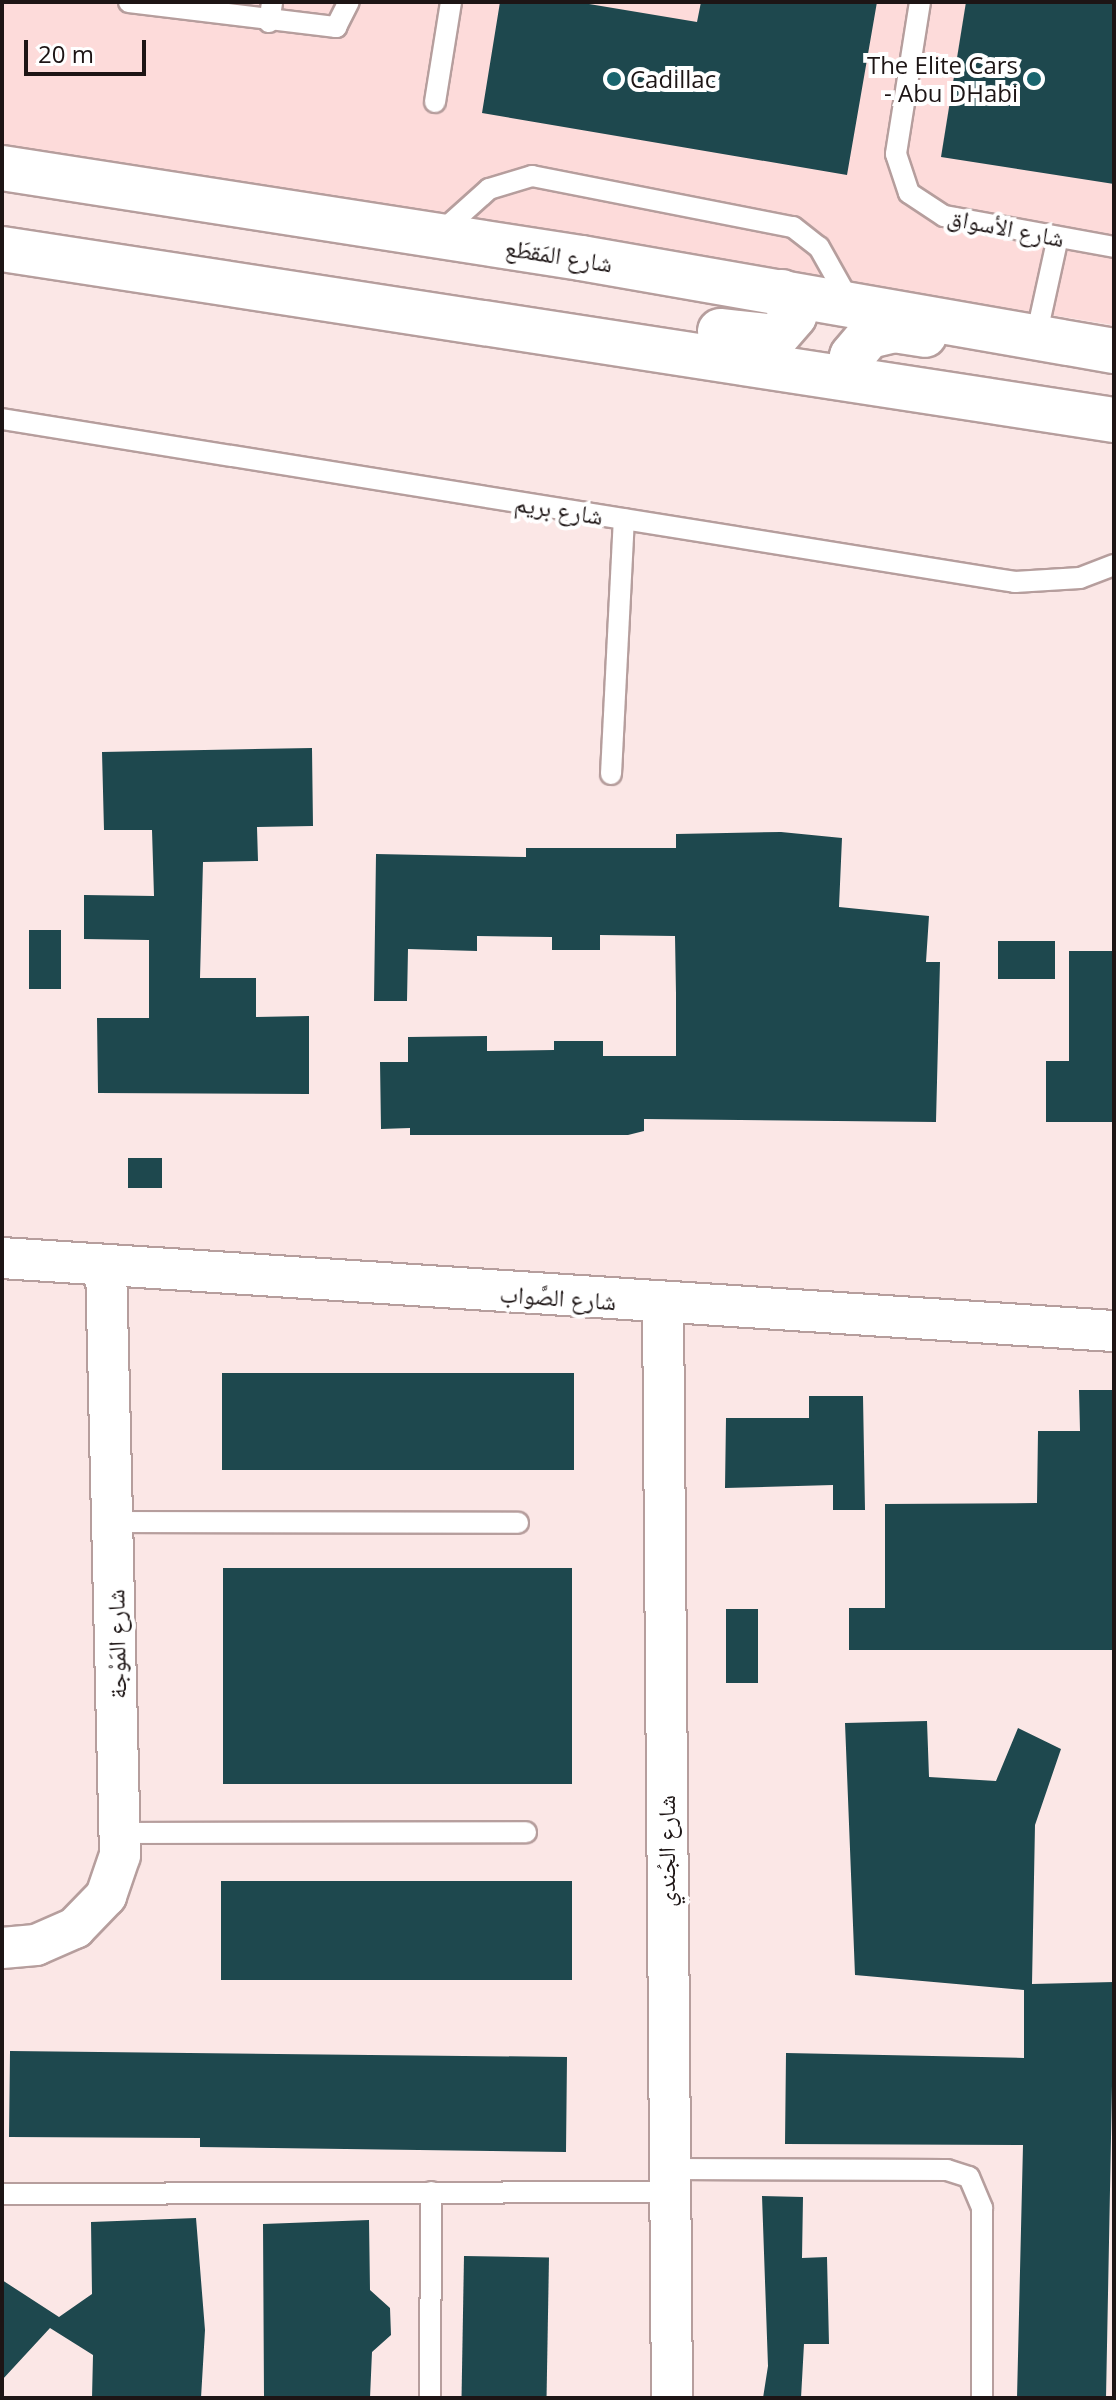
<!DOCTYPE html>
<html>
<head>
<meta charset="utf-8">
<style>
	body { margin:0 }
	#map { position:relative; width:1116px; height:2400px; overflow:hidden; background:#fbe7e6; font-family:"Open Sans","Noto Naskh Arabic",sans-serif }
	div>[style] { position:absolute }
	.built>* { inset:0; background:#fddbda }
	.building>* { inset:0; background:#1e484e; transform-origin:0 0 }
	.roads { filter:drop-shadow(2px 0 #b69e9d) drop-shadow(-2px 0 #b69e9d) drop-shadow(0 2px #b69e9d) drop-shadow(0 -2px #b69e9d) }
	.lane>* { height:20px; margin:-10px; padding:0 10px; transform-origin:10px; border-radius:10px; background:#fff }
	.street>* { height:40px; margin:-20px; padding:0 20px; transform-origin:20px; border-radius:20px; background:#fff }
	.secondary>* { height:44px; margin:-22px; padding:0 22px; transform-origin:22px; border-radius:22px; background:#fff }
	.dots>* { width:22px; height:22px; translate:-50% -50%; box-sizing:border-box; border:4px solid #fff; border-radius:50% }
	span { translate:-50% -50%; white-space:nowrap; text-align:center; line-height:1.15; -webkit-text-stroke:8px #fff; paint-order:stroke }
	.poi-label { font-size:24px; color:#1d1515 }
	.right { translate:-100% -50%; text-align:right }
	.left { translate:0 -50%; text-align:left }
	.street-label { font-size:24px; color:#1d1515 }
	.frame { position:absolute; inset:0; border:4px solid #1d1515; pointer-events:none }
	.scale { position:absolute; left:24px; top:40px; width:122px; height:36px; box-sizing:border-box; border:4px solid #1d1515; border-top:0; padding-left:10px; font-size:24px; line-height:28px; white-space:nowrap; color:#1d1515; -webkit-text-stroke:6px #fff; paint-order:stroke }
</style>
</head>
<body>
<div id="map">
	<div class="built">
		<div style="clip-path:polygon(2px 2px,1114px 2px,1114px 325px,2px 147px)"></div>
	</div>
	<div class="building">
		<div style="clip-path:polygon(500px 2px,577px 2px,697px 22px,701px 2px,877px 2px,847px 175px,482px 113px)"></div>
		<div style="clip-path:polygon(966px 2px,1114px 2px,1114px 184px,941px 157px)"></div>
		<div style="clip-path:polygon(312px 748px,313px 826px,257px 827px,258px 861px,203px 862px,200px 978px,256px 978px,256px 1017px,309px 1016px,309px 1094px,98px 1093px,97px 1018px,149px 1018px,149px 940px,84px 939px,84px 895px,154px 896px,152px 830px,104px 830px,102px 752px)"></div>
		<div style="clip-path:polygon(781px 832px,842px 838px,839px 907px,929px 916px,926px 962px,940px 962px,936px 1122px,644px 1119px,644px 1131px,628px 1135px,410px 1135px,410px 1128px,381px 1129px,380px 1062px,408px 1062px,408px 1037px,487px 1036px,487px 1051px,554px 1050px,554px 1041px,603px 1041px,603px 1056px,676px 1056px,676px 994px,675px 936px,600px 935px,600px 950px,552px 950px,552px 937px,477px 936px,477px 951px,408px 949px,407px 1001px,374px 1001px,376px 854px,526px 857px,526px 848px,676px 848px,676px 834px)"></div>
		<div style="left:61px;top:930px;width:59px;height:32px;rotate:90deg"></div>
		<div style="left:998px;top:941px;width:57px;height:38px"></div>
		<div style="clip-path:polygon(1069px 951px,1114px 951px,1114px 1122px,1046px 1122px,1046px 1061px,1069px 1061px)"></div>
		<div style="left:128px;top:1158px;width:34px;height:30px"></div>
		<div style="left:222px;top:1373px;width:352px;height:97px"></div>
		<div style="clip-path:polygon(1079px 1390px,1114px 1390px,1114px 1650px,849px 1650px,849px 1608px,885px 1608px,885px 1504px,1037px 1503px,1038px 1431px,1080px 1431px)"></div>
		<div style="clip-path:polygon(809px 1396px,863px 1396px,865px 1510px,833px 1510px,833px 1485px,725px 1488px,726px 1418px,809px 1418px)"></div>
		<div style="left:223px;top:1568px;width:349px;height:216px"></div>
		<div style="left:726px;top:1609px;width:32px;height:74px"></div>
		<div style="clip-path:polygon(927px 1721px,929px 1777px,996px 1781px,1018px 1728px,1061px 1749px,1035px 1825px,1032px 1984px,1114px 1982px,1106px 2398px,1017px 2398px,1023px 2145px,785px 2144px,786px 2053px,1024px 2058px,1024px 1990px,855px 1975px,845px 1723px)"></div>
		<div style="left:221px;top:1881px;width:351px;height:99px"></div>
		<div style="clip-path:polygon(10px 2051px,567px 2057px,566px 2152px,200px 2147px,200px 2138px,9px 2137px)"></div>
		<div style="clip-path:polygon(762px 2196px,803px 2197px,802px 2258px,827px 2257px,829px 2344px,804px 2344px,801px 2398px,763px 2398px,768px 2366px)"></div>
		<div style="clip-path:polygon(196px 2218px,205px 2330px,201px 2398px,92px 2398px,93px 2355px,50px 2328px,2px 2380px,2px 2280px,59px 2317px,92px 2294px,91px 2222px)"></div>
		<div style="clip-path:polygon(369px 2220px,370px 2290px,390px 2308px,391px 2335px,372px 2352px,370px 2398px,264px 2398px,263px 2224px)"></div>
		<div style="left:464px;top:2256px;width:85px;height:142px;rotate:1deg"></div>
	</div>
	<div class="roads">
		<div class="lane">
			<div style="left:129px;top:2px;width:209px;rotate:6.9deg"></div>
			<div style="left:336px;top:27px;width:28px;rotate:-63deg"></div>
			<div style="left:920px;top:2px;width:154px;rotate:99deg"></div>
			<div style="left:896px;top:154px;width:41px;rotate:71.6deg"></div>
			<div style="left:909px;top:193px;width:42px;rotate:33.3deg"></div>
			<div style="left:944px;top:216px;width:173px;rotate:10.3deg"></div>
			<div style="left:269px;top:22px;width:20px;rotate:-81deg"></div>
			<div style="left:435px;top:102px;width:101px;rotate:-80.9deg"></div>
			<div style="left:440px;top:233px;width:66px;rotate:-41.9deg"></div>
			<div style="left:489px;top:189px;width:45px;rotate:-16.8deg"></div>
			<div style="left:532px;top:176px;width:266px;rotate:11.1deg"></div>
			<div style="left:793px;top:227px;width:33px;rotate:38deg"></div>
			<div style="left:819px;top:247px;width:65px;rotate:60.7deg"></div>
			<div style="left:1036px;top:337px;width:102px;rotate:-77.6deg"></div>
			<div style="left:2px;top:419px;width:1026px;rotate:9.14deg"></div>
			<div style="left:1015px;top:582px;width:65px;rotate:-3.5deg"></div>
			<div style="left:1080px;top:578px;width:36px;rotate:-21deg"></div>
			<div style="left:611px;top:774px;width:255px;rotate:-87.1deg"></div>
			<div style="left:113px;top:1522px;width:405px;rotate:0.1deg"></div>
			<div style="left:121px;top:1833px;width:405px;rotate:-0.1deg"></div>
			<div style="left:668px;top:2169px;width:279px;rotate:0.2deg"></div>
			<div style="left:947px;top:2170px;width:23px;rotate:18deg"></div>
			<div style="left:969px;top:2177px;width:34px;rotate:67deg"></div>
			<div style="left:982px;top:2208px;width:190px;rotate:90deg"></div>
			<div style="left:2px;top:2194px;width:666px;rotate:-0.17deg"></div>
			<div style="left:430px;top:2398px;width:206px;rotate:-89.7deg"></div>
		</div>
		<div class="street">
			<div style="left:2px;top:1258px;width:1114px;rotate:3.76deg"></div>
			<div style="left:663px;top:1304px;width:1094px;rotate:89.53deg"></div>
			<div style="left:2px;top:1948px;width:34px;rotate:-5deg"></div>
			<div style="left:36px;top:1945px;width:43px;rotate:-23.6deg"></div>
			<div style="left:75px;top:1928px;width:45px;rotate:-45.9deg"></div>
			<div style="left:106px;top:1896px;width:43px;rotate:-71.1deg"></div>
			<div style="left:120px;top:1855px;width:588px;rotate:-91.36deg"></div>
		</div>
		<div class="secondary">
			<div style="left:2px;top:168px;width:586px;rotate:8.84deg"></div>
			<div style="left:581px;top:258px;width:541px;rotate:9.9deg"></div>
			<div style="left:2px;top:249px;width:1125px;rotate:8.74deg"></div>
			<div style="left:720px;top:331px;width:56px;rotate:6.1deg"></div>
			<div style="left:776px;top:337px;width:28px;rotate:-49deg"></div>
			<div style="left:794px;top:316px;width:27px;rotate:-117deg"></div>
			<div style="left:848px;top:377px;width:21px;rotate:-79deg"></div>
			<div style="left:852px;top:356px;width:26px;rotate:-50deg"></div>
			<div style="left:869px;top:336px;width:26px;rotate:-13deg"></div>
			<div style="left:894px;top:330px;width:31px;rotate:9deg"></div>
		</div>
	</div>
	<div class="dots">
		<div style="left:614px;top:79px;background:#19656f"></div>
		<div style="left:1034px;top:79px;background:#19656f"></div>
	</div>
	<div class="poi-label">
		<span class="right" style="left:1018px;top:79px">The Elite Cars<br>- Abu DHabi</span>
		<span class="left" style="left:630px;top:79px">Cadillac</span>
	</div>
	<div class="street-label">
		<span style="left:1006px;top:227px;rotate:11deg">شارع الأسواق</span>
		<span style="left:559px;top:255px;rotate:9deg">شارع المَقطَع</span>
		<span style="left:559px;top:509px;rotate:9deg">شارع بريم</span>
		<span style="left:558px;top:1297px;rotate:4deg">شارع الصَّواب</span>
		<span style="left:116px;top:1644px;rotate:-91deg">شارع المَوْجة</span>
		<span style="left:666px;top:1851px;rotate:-90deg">شارع الجُندي</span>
	</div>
	<div class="frame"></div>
	<div class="scale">20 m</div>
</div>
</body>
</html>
